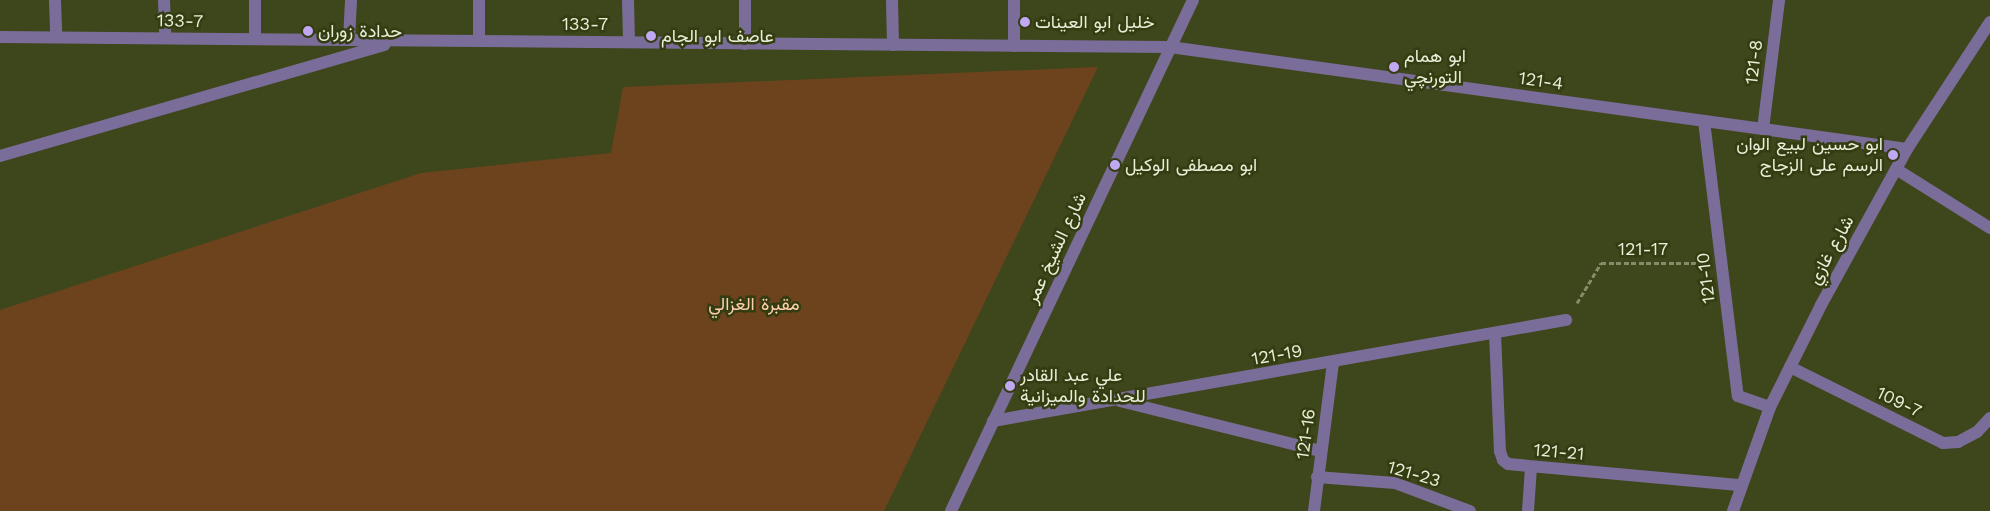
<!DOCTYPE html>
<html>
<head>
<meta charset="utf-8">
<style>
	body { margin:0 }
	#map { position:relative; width:1990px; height:511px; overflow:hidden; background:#3e461c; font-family:"Work Sans",Vazirmatn,sans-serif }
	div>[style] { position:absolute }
	.green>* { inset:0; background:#6d431e }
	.path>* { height:3px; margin-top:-1.5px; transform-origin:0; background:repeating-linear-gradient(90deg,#858c6a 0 5px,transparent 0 7.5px) }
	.minor>* { height:12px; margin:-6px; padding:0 6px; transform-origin:6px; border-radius:6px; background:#7b6d99 }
	.dots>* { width:14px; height:14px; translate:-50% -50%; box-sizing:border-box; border:2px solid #343c11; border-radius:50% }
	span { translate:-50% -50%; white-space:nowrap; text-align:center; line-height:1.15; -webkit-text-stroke:5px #343c11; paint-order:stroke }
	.street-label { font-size:18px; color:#e8eed7 }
	.poi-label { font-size:18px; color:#e8eed7 }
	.left { translate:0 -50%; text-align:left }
	.right { translate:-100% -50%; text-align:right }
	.park-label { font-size:18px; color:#ffcfab }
</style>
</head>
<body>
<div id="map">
	<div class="green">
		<div style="clip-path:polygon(1098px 67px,884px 511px,0 511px,0 310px,421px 173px,611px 153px,623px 87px)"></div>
	</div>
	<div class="path">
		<div style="left:1577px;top:303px;width:47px;rotate:-59deg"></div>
		<div style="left:1601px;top:263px;width:100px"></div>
	</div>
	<div class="minor">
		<div style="left:55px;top:0;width:37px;rotate:88deg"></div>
		<div style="left:164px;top:0;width:38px;rotate:88deg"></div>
		<div style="left:255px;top:0;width:39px;rotate:90deg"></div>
		<div style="left:479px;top:0;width:41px;rotate:90deg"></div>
		<div style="left:628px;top:0;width:42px;rotate:88.6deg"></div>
		<div style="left:745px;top:0;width:44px;rotate:90deg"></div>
		<div style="left:892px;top:0;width:45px;rotate:88.7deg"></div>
		<div style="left:0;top:37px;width:1170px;rotate:0.49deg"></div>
		<div style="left:1170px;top:47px;width:744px;rotate:7.88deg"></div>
		<div style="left:349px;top:40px;width:40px;rotate:-87.1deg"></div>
		<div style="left:1014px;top:46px;width:46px;rotate:-90deg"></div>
		<div style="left:1704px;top:121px;width:277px;rotate:83deg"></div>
		<div style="left:1738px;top:396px;width:34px;rotate:19deg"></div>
		<div style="left:1763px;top:129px;width:130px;rotate:-82.9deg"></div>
		<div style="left:0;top:156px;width:400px;rotate:-16.1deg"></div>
		<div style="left:1896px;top:169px;width:111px;rotate:32.1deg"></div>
		<div style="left:1495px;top:333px;width:118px;rotate:87.6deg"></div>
		<div style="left:1500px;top:451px;width:9px;rotate:72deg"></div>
		<div style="left:1503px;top:460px;width:6px;rotate:39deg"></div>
		<div style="left:1508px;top:464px;width:234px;rotate:5.2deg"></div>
		<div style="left:1790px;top:367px;width:171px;rotate:26.4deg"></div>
		<div style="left:1943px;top:443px;width:15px;rotate:-4deg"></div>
		<div style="left:1958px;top:442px;width:21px;rotate:-28deg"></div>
		<div style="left:1977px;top:432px;width:19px;rotate:-47deg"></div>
		<div style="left:1120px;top:401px;width:207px;rotate:14deg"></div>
		<div style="left:993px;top:421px;width:582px;rotate:-10deg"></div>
		<div style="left:1317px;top:477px;width:78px;rotate:4.4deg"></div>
		<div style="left:1395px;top:483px;width:80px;rotate:20.5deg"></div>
		<div style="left:951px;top:511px;width:565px;rotate:-64.66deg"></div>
		<div style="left:1314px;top:511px;width:149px;rotate:-82.7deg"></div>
		<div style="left:1528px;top:511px;width:44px;rotate:-86.1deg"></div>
		<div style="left:1733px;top:511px;width:110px;rotate:-70.4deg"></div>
		<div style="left:1770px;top:407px;width:114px;rotate:-63.4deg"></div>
		<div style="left:1821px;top:305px;width:178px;rotate:-61.1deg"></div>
		<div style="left:1907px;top:149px;width:152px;rotate:-56.8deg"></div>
	</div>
	<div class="dots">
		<div style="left:1025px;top:22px;background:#c0a8f3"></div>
		<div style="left:308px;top:31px;background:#c0a8f3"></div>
		<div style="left:651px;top:36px;background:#c0a8f3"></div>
		<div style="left:1394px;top:67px;background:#c0a8f3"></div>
		<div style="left:1893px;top:155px;background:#c0a8f3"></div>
		<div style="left:1115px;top:165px;background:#c0a8f3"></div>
		<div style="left:1010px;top:386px;background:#c0a8f3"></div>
	</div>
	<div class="street-label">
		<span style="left:180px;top:21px;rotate:1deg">133-7</span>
		<span style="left:585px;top:24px">133-7</span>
		<span style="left:1754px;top:62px;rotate:-83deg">121-8</span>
		<span style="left:1541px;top:81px;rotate:8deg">121-4</span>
		<span style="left:1056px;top:248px;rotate:-65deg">شارع الشيخ عمر</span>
		<span style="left:1643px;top:249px">121-17</span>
		<span style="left:1831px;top:250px;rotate:-61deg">شارع غازي</span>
		<span style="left:1706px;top:278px;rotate:-97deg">121-10</span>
		<span style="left:1277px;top:355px;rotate:-10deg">121-19</span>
		<span style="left:1899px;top:402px;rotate:26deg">109-7</span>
		<span style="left:1306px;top:434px;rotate:-82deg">121-16</span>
		<span style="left:1559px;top:452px;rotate:5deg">121-21</span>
		<span style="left:1414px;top:474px;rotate:16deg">121-23</span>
	</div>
	<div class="poi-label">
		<span class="left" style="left:1035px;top:22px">خليل ابو العينات</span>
		<span class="left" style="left:318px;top:31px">حدادة زوران</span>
		<span class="left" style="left:661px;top:36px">عاصف ابو الجام</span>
		<span class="left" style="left:1404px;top:67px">ابو همام<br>التورنچي</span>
		<span class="right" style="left:1883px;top:155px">ابو حسين لبيع الوان<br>الرسم على الزجاج</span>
		<span class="left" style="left:1125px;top:165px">ابو مصطفى الوكيل</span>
		<span class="left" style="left:1020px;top:386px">علي عبد القادر<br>للحدادة والميزانية</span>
	</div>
	<div class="park-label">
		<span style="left:754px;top:304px">مقبرة الغزالي</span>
	</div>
</div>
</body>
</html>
